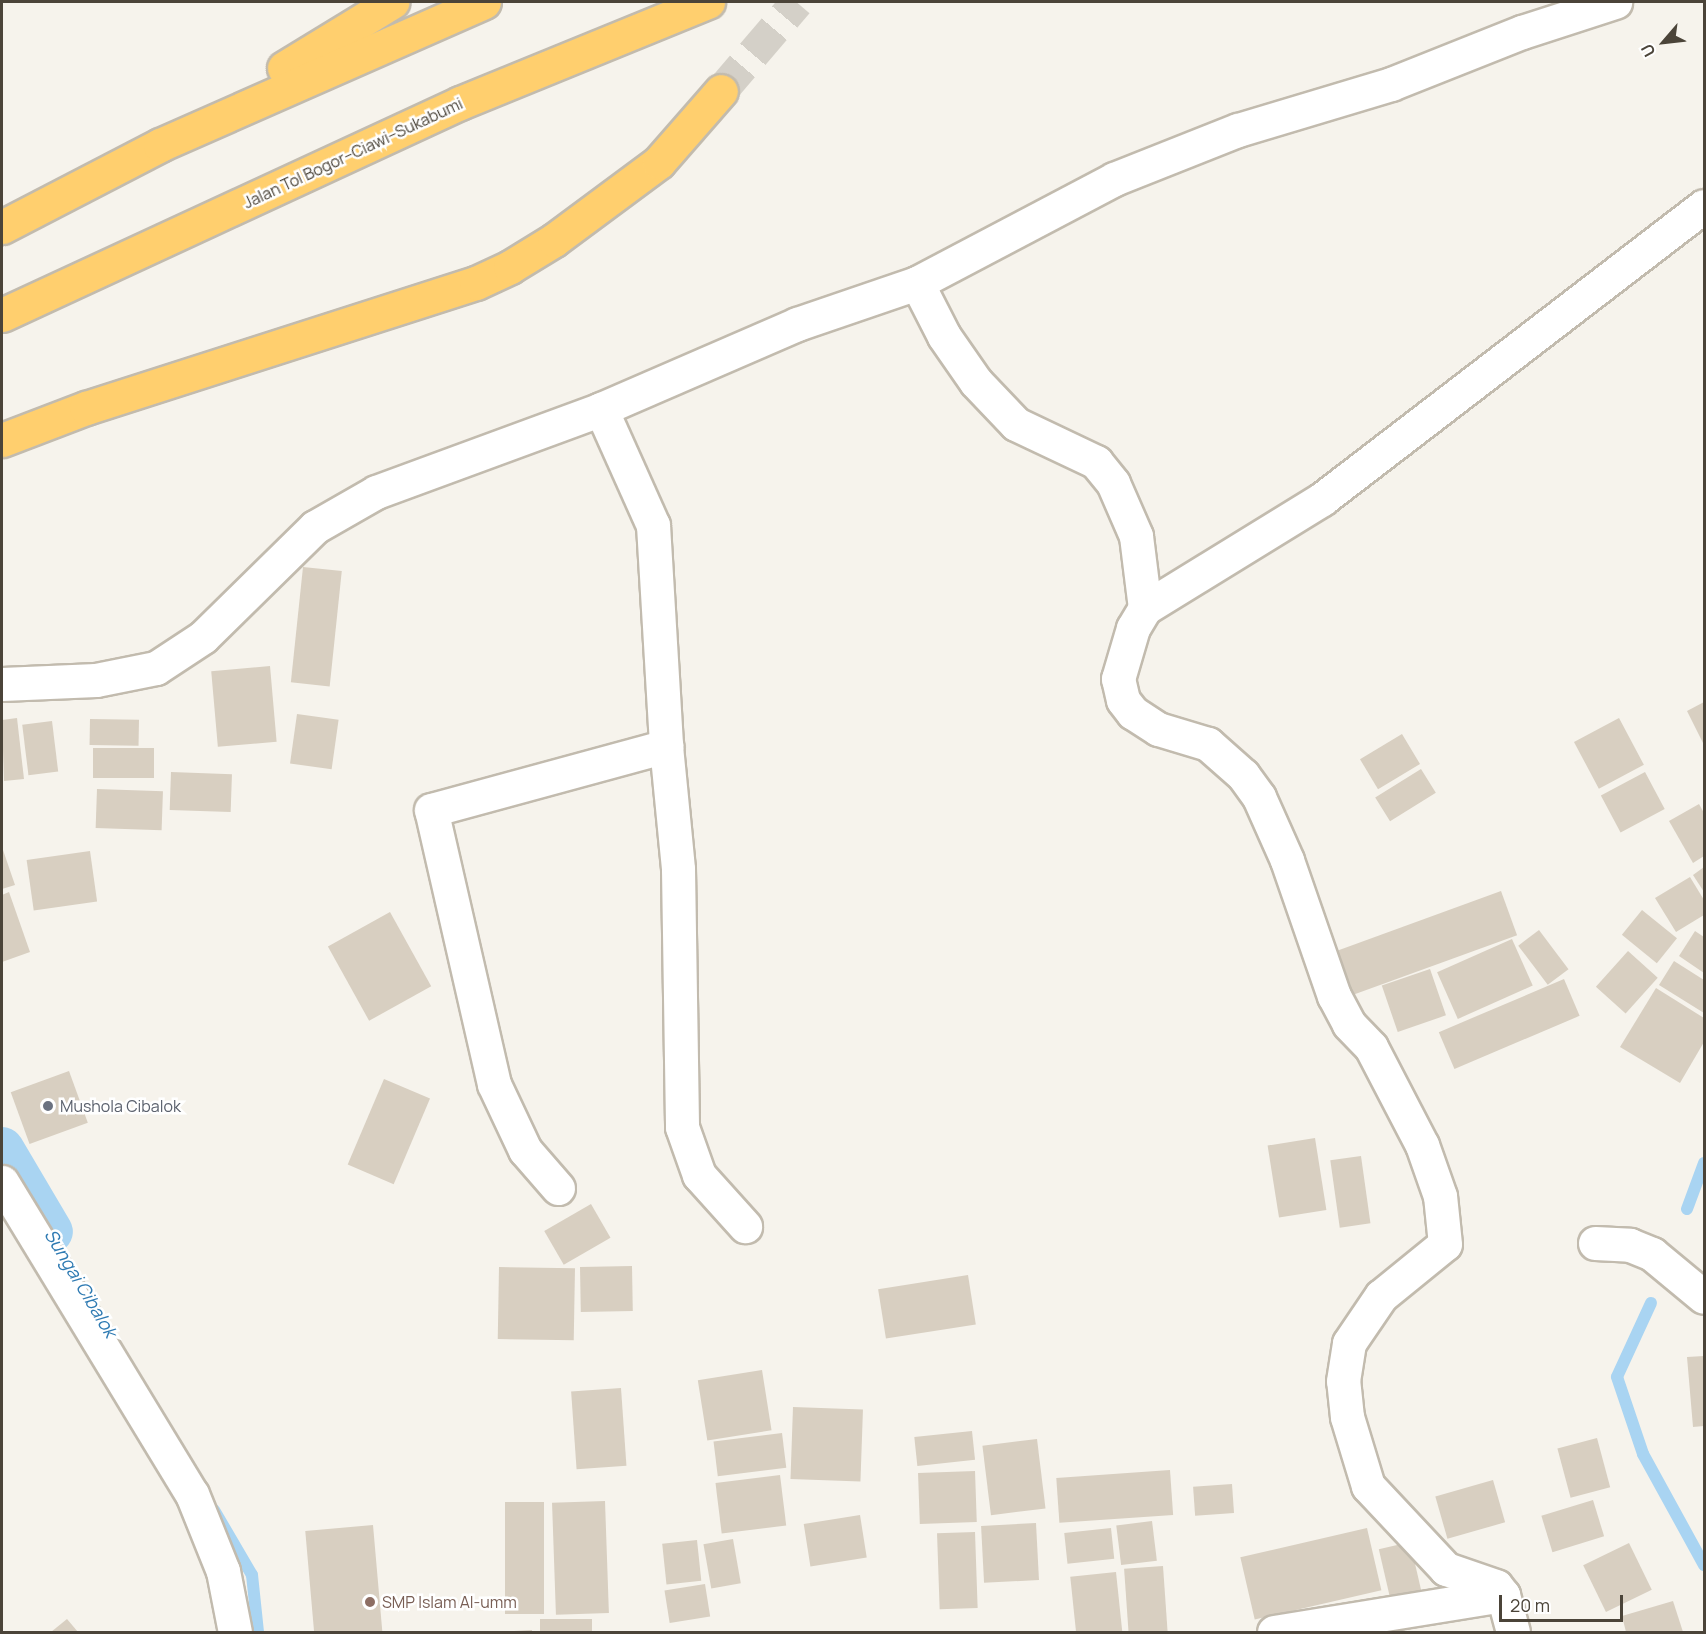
<!DOCTYPE html>
<html>
<head>
<meta charset="utf-8">
<style>
	body { margin:0 }
	#map { position:relative; width:1706px; height:1634px; overflow:hidden; background:#f6f3ec; font-family:Manrope,sans-serif }
	div>[style] { position:absolute }
	.stream>* { height:12px; margin:-6px; padding:0 6px; transform-origin:6px; border-radius:6px; background:#a9d4f2 }
	.canal>* { height:44px; margin:-22px; padding:0 22px; transform-origin:22px; border-radius:22px; background:#a9d4f2 }
	.building>* { inset:0; background:#d8cfc1; transform-origin:0 0 }
	.highway-tunnel>* { height:33px; margin-top:-16.5px; transform-origin:0; background:repeating-linear-gradient(90deg,#d4d0c8 0 33px,transparent 0 49px) }
	.roads { filter:drop-shadow(2px 0 #c2bbae) drop-shadow(-2px 0 #c2bbae) drop-shadow(0 2px #c2bbae) drop-shadow(0 -2px #c2bbae) }
	.street>* { height:33px; margin:-16.5px; padding:0 16.5px; transform-origin:16.5px; border-radius:16.5px; background:#fff }
	.highway>* { height:33px; margin:-16.5px; padding:0 16.5px; transform-origin:16.5px; border-radius:16.5px; background:#ffcf6e }
	.dots>* { width:16px; height:16px; translate:-50% -50%; box-sizing:border-box; border:3px solid #fff; border-radius:50% }
	span { translate:-50% -50%; white-space:nowrap; text-align:center; line-height:1.15; -webkit-text-stroke:5px #fff; paint-order:stroke }
	.street-label { font-size:16px; color:#4b4439 }
	.worship-label { font-size:16px; color:#5b616d }
	.left { translate:0 -50%; text-align:left }
	.education-label { font-size:16px; color:#785e54 }
	.water-label { font-size:18px; color:#2e7ab2; font-style:italic }
	.frame { position:absolute; inset:0; border:3px solid #4b4439; pointer-events:none }
	.north { position:absolute; left:1634px; top:12px; width:60px; height:60px; -webkit-text-stroke:4px #fff; paint-order:stroke; rotate:242deg; font-size:16px; font-weight:700; line-height:24px; text-align:center; color:#4b4439 }
	.north::after { content:''; display:block; margin:auto; width:21px; height:27px; background:#4b4439; clip-path:polygon(50% 0,100% 100%,50% 72%,0 100%) }
	.scale { position:absolute; left:1499px; top:1595px; width:124px; height:27px; box-sizing:border-box; border:3px solid #4b4439; border-top:0; padding-left:8px; font-size:18px; line-height:21px; white-space:nowrap; color:#4b4439; -webkit-text-stroke:4px #fff; paint-order:stroke }
</style>
</head>
<body>
<div id="map">
	<div class="stream">
		<div style="left:1687px;top:1209px;width:49px;rotate:-69.7deg"></div>
		<div style="left:1651px;top:1303px;width:81px;rotate:114.7deg"></div>
		<div style="left:1617px;top:1377px;width:81px;rotate:71.3deg"></div>
		<div style="left:1643px;top:1454px;width:127px;rotate:61.2deg"></div>
		<div style="left:214px;top:1510px;width:75px;rotate:59.7deg"></div>
		<div style="left:252px;top:1575px;width:57px;rotate:84deg"></div>
	</div>
	<div class="canal">
		<div style="left:2px;top:1149px;width:96px;rotate:59.4deg"></div>
	</div>
	<div class="building">
		<div style="left:303px;top:567px;width:39px;height:116px;rotate:6deg"></div>
		<div style="left:270px;top:666px;width:76px;height:59px;rotate:85deg"></div>
		<div style="clip-path:polygon(1704px 702px,1704px 745px,1687px 711px)"></div>
		<div style="left:297px;top:714px;width:42px;height:50px;rotate:8deg"></div>
		<div style="clip-path:polygon(17px 718px,24px 779px,4px 781px,2px 720px)"></div>
		<div style="left:1619px;top:718px;width:53px;height:51px;rotate:62deg"></div>
		<div style="left:90px;top:719px;width:49px;height:26px;rotate:1deg"></div>
		<div style="left:52px;top:721px;width:51px;height:30px;rotate:83deg"></div>
		<div style="left:1402px;top:734px;width:35px;height:49px;rotate:59deg"></div>
		<div style="left:93px;top:748px;width:61px;height:30px"></div>
		<div style="left:1421px;top:769px;width:28px;height:54px;rotate:58deg"></div>
		<div style="left:171px;top:772px;width:61px;height:38px;rotate:2deg"></div>
		<div style="left:1645px;top:772px;width:42px;height:50px;rotate:62deg"></div>
		<div style="left:97px;top:789px;width:66px;height:39px;rotate:2deg"></div>
		<div style="clip-path:polygon(1699px 804px,1704px 813px,1704px 856px,1693px 863px,1669px 821px)"></div>
		<div style="clip-path:polygon(2px 847px,15px 885px,2px 889px)"></div>
		<div style="left:90px;top:851px;width:51px;height:64px;rotate:82deg"></div>
		<div style="clip-path:polygon(1704px 867px,1704px 892px,1693px 875px)"></div>
		<div style="clip-path:polygon(1690px 877px,1704px 900px,1704px 915px,1676px 932px,1655px 898px)"></div>
		<div style="left:1501px;top:891px;width:47px;height:178px;rotate:70deg"></div>
		<div style="clip-path:polygon(9px 892px,30px 952px,2px 962px,2px 895px)"></div>
		<div style="left:1642px;top:910px;width:45px;height:32px;rotate:39deg"></div>
		<div style="left:390px;top:912px;width:85px;height:71px;rotate:61deg"></div>
		<div style="left:1539px;top:930px;width:49px;height:26px;rotate:53deg"></div>
		<div style="clip-path:polygon(1695px 931px,1704px 937px,1704px 973px,1679px 956px)"></div>
		<div style="left:1512px;top:939px;width:51px;height:82px;rotate:66deg"></div>
		<div style="left:1628px;top:951px;width:40px;height:48px;rotate:42deg"></div>
		<div style="clip-path:polygon(1674px 961px,1704px 980px,1704px 1013px,1659px 985px)"></div>
		<div style="left:1430px;top:969px;width:49px;height:51px;rotate:71deg"></div>
		<div style="left:1564px;top:979px;width:40px;height:136px;rotate:67deg"></div>
		<div style="clip-path:polygon(1656px 988px,1704px 1018px,1704px 1042px,1680px 1083px,1620px 1047px)"></div>
		<div style="left:69px;top:1071px;width:55px;height:62px;rotate:70deg"></div>
		<div style="left:384px;top:1079px;width:50px;height:93px;rotate:23deg"></div>
		<div style="left:1315px;top:1138px;width:73px;height:48px;rotate:81deg"></div>
		<div style="left:1361px;top:1156px;width:68px;height:31px;rotate:82deg"></div>
		<div style="left:591px;top:1204px;width:39px;height:54px;rotate:60deg"></div>
		<div style="left:632px;top:1266px;width:45px;height:52px;rotate:89deg"></div>
		<div style="left:499px;top:1267px;width:76px;height:72px;rotate:1deg"></div>
		<div style="left:968px;top:1275px;width:50px;height:91px;rotate:81deg"></div>
		<div style="clip-path:polygon(1704px 1356px,1704px 1426px,1693px 1427px,1687px 1357px)"></div>
		<div style="left:762px;top:1370px;width:61px;height:65px;rotate:81deg"></div>
		<div style="left:621px;top:1388px;width:78px;height:50px;rotate:86deg"></div>
		<div style="left:793px;top:1407px;width:70px;height:72px;rotate:2deg"></div>
		<div style="left:972px;top:1431px;width:29px;height:58px;rotate:84deg"></div>
		<div style="left:782px;top:1433px;width:35px;height:69px;rotate:83deg"></div>
		<div style="left:1597px;top:1438px;width:51px;height:41px;rotate:75deg"></div>
		<div style="left:1037px;top:1439px;width:70px;height:55px;rotate:83deg"></div>
		<div style="left:1170px;top:1470px;width:45px;height:114px;rotate:86deg"></div>
		<div style="left:975px;top:1471px;width:51px;height:57px;rotate:88deg"></div>
		<div style="left:780px;top:1475px;width:51px;height:65px;rotate:83deg"></div>
		<div style="left:1493px;top:1480px;width:44px;height:60px;rotate:74deg"></div>
		<div style="left:1232px;top:1484px;width:29px;height:39px;rotate:86deg"></div>
		<div style="left:1593px;top:1500px;width:38px;height:54px;rotate:73deg"></div>
		<div style="left:605px;top:1501px;width:112px;height:53px;rotate:88deg"></div>
		<div style="left:505px;top:1502px;width:39px;height:112px"></div>
		<div style="left:860px;top:1515px;width:43px;height:57px;rotate:81deg"></div>
		<div style="left:1152px;top:1521px;width:40px;height:36px;rotate:83deg"></div>
		<div style="left:1036px;top:1523px;width:57px;height:55px;rotate:87deg"></div>
		<div style="left:373px;top:1525px;width:107px;height:68px;rotate:85deg"></div>
		<div style="left:1111px;top:1528px;width:31px;height:47px;rotate:84deg"></div>
		<div style="left:1367px;top:1528px;width:64px;height:130px;rotate:77deg"></div>
		<div style="left:975px;top:1532px;width:76px;height:38px;rotate:88deg"></div>
		<div style="left:733px;top:1539px;width:45px;height:30px;rotate:80deg"></div>
		<div style="left:697px;top:1540px;width:41px;height:35px;rotate:84deg"></div>
		<div style="left:1410px;top:1542px;width:58px;height:32px;rotate:77deg"></div>
		<div style="left:1629px;top:1543px;width:52px;height:51px;rotate:64deg"></div>
		<div style="left:1163px;top:1566px;width:66px;height:39px;rotate:86deg"></div>
		<div style="left:1116px;top:1572px;width:60px;height:46px;rotate:84deg"></div>
		<div style="left:705px;top:1584px;width:33px;height:41px;rotate:81deg"></div>
		<div style="clip-path:polygon(1673px 1601px,1683px 1632px,1626px 1632px,1622px 1616px)"></div>
		<div style="clip-path:polygon(67px 1619px,78px 1632px,51px 1632px)"></div>
		<div style="left:540px;top:1619px;width:52px;height:13px"></div>
		<div style="clip-path:polygon(532px 1630px,532px 1632px,515px 1632px,514px 1631px)"></div>
	</div>
	<div class="highway-tunnel">
		<div style="left:721px;top:91px;width:117px;rotate:-49.5deg"></div>
	</div>
	<div class="roads">
		<div class="street">
			<div style="left:917px;top:283px;width:59px;rotate:63deg"></div>
			<div style="left:944px;top:336px;width:56px;rotate:55.2deg"></div>
			<div style="left:976px;top:382px;width:58px;rotate:46.4deg"></div>
			<div style="left:1016px;top:424px;width:89px;rotate:25.4deg"></div>
			<div style="left:1096px;top:462px;width:27px;rotate:51deg"></div>
			<div style="left:1113px;top:483px;width:58px;rotate:66.5deg"></div>
			<div style="left:1136px;top:536px;width:73px;rotate:82.9deg"></div>
			<div style="left:601px;top:409px;width:127px;rotate:65.9deg"></div>
			<div style="left:653px;top:525px;width:221px;rotate:86.6deg"></div>
			<div style="left:666px;top:746px;width:124px;rotate:84.4deg"></div>
			<div style="left:678px;top:869px;width:258px;rotate:89.1deg"></div>
			<div style="left:682px;top:1127px;width:51px;rotate:70.5deg"></div>
			<div style="left:699px;top:1175px;width:69px;rotate:48deg"></div>
			<div style="left:2px;top:684px;width:94px;rotate:-2.4deg"></div>
			<div style="left:96px;top:680px;width:61px;rotate:-11.3deg"></div>
			<div style="left:156px;top:668px;width:56px;rotate:-33.4deg"></div>
			<div style="left:203px;top:637px;width:157px;rotate:-44.5deg"></div>
			<div style="left:315px;top:527px;width:70px;rotate:-29.8deg"></div>
			<div style="left:376px;top:492px;width:240px;rotate:-20.2deg"></div>
			<div style="left:601px;top:409px;width:214px;rotate:-23.4deg"></div>
			<div style="left:797px;top:324px;width:127px;rotate:-18.9deg"></div>
			<div style="left:917px;top:283px;width:223px;rotate:-27.8deg"></div>
			<div style="left:1114px;top:179px;width:133px;rotate:-21.6deg"></div>
			<div style="left:1238px;top:130px;width:160px;rotate:-16.7deg"></div>
			<div style="left:1391px;top:84px;width:141px;rotate:-21.7deg"></div>
			<div style="left:1522px;top:32px;width:98px;rotate:-17.9deg"></div>
			<div style="left:2px;top:1182px;width:365px;rotate:58.7deg"></div>
			<div style="left:192px;top:1494px;width:83px;rotate:68.1deg"></div>
			<div style="left:223px;top:1571px;width:62px;rotate:78.9deg"></div>
			<div style="left:558px;top:1188px;width:50px;rotate:-131deg"></div>
			<div style="left:525px;top:1150px;width:73px;rotate:-115.2deg"></div>
			<div style="left:494px;top:1084px;width:281px;rotate:-102.9deg"></div>
			<div style="left:431px;top:810px;width:244px;rotate:-15.2deg"></div>
			<div style="left:1595px;top:1243px;width:35px;rotate:3deg"></div>
			<div style="left:1630px;top:1245px;width:24px;rotate:22deg"></div>
			<div style="left:1652px;top:1254px;width:67px;rotate:39.6deg"></div>
			<div style="left:1274px;top:1632px;width:232px;rotate:-9.2deg"></div>
			<div style="left:1513px;top:1632px;width:38px;rotate:-105deg"></div>
			<div style="left:1503px;top:1595px;width:11px;rotate:-128deg"></div>
			<div style="left:1496px;top:1586px;width:53px;rotate:-161.2deg"></div>
			<div style="left:1446px;top:1569px;width:114px;rotate:-133.2deg"></div>
			<div style="left:1368px;top:1486px;width:72px;rotate:-106.9deg"></div>
			<div style="left:1347px;top:1417px;width:36px;rotate:-96deg"></div>
			<div style="left:1343px;top:1381px;width:38px;rotate:-81deg"></div>
			<div style="left:1349px;top:1343px;width:57px;rotate:-55.8deg"></div>
			<div style="left:1381px;top:1296px;width:82px;rotate:-39.1deg"></div>
			<div style="left:1445px;top:1244px;width:48px;rotate:-95.9deg"></div>
			<div style="left:1440px;top:1196px;width:54px;rotate:-109.4deg"></div>
			<div style="left:1422px;top:1145px;width:110px;rotate:-117.5deg"></div>
			<div style="left:1371px;top:1047px;width:32px;rotate:-134deg"></div>
			<div style="left:1349px;top:1024px;width:32px;rotate:-118deg"></div>
			<div style="left:1334px;top:996px;width:144px;rotate:-109.1deg"></div>
			<div style="left:1287px;top:860px;width:69px;rotate:-114deg"></div>
			<div style="left:1259px;top:797px;width:27px;rotate:-126deg"></div>
			<div style="left:1243px;top:775px;width:47px;rotate:-138.5deg"></div>
			<div style="left:1208px;top:744px;width:52px;rotate:-163.3deg"></div>
			<div style="left:1158px;top:729px;width:30px;rotate:-147deg"></div>
			<div style="left:1133px;top:713px;width:16px;rotate:-128deg"></div>
			<div style="left:1123px;top:700px;width:22px;rotate:-103deg"></div>
			<div style="left:1118px;top:679px;width:53px;rotate:-73.6deg"></div>
			<div style="left:1133px;top:628px;width:23px;rotate:-59deg"></div>
			<div style="left:1145px;top:608px;width:208px;rotate:-31.6deg"></div>
			<div style="left:1322px;top:499px;width:481px;rotate:-37.5deg"></div>
		</div>
		<div class="highway">
			<div style="left:284px;top:68px;width:127px;rotate:-31.4deg"></div>
			<div style="left:2px;top:227px;width:178px;rotate:-27.4deg"></div>
			<div style="left:160px;top:145px;width:354px;rotate:-23.8deg"></div>
			<div style="left:2px;top:315px;width:505px;rotate:-24.84deg"></div>
			<div style="left:460px;top:103px;width:268px;rotate:-22.2deg"></div>
			<div style="left:2px;top:440px;width:90px;rotate:-20.9deg"></div>
			<div style="left:86px;top:408px;width:410px;rotate:-17.8deg"></div>
			<div style="left:476px;top:283px;width:38px;rotate:-25deg"></div>
			<div style="left:510px;top:267px;width:52px;rotate:-31.5deg"></div>
			<div style="left:554px;top:240px;width:131px;rotate:-36.6deg"></div>
			<div style="left:659px;top:162px;width:94px;rotate:-48.9deg"></div>
		</div>
	</div>
	<div class="dots">
		<div style="left:48px;top:1106px;background:#6b7280"></div>
		<div style="left:370px;top:1602px;background:#8d6e63"></div>
	</div>
	<div class="street-label">
		<span style="left:353px;top:153px;rotate:-25deg">Jalan Tol Bogor–Ciawi–Sukabumi</span>
	</div>
	<div class="worship-label">
		<span class="left" style="left:60px;top:1106px">Mushola Cibalok</span>
	</div>
	<div class="education-label">
		<span class="left" style="left:382px;top:1602px">SMP Islam Al-umm</span>
	</div>
	<div class="water-label">
		<span style="left:81px;top:1283px;rotate:59deg">Sungai Cibalok</span>
	</div>
	<div class="frame"></div>
	<div class="north">U</div>
	<div class="scale">20 m</div>
</div>
</body>
</html>
